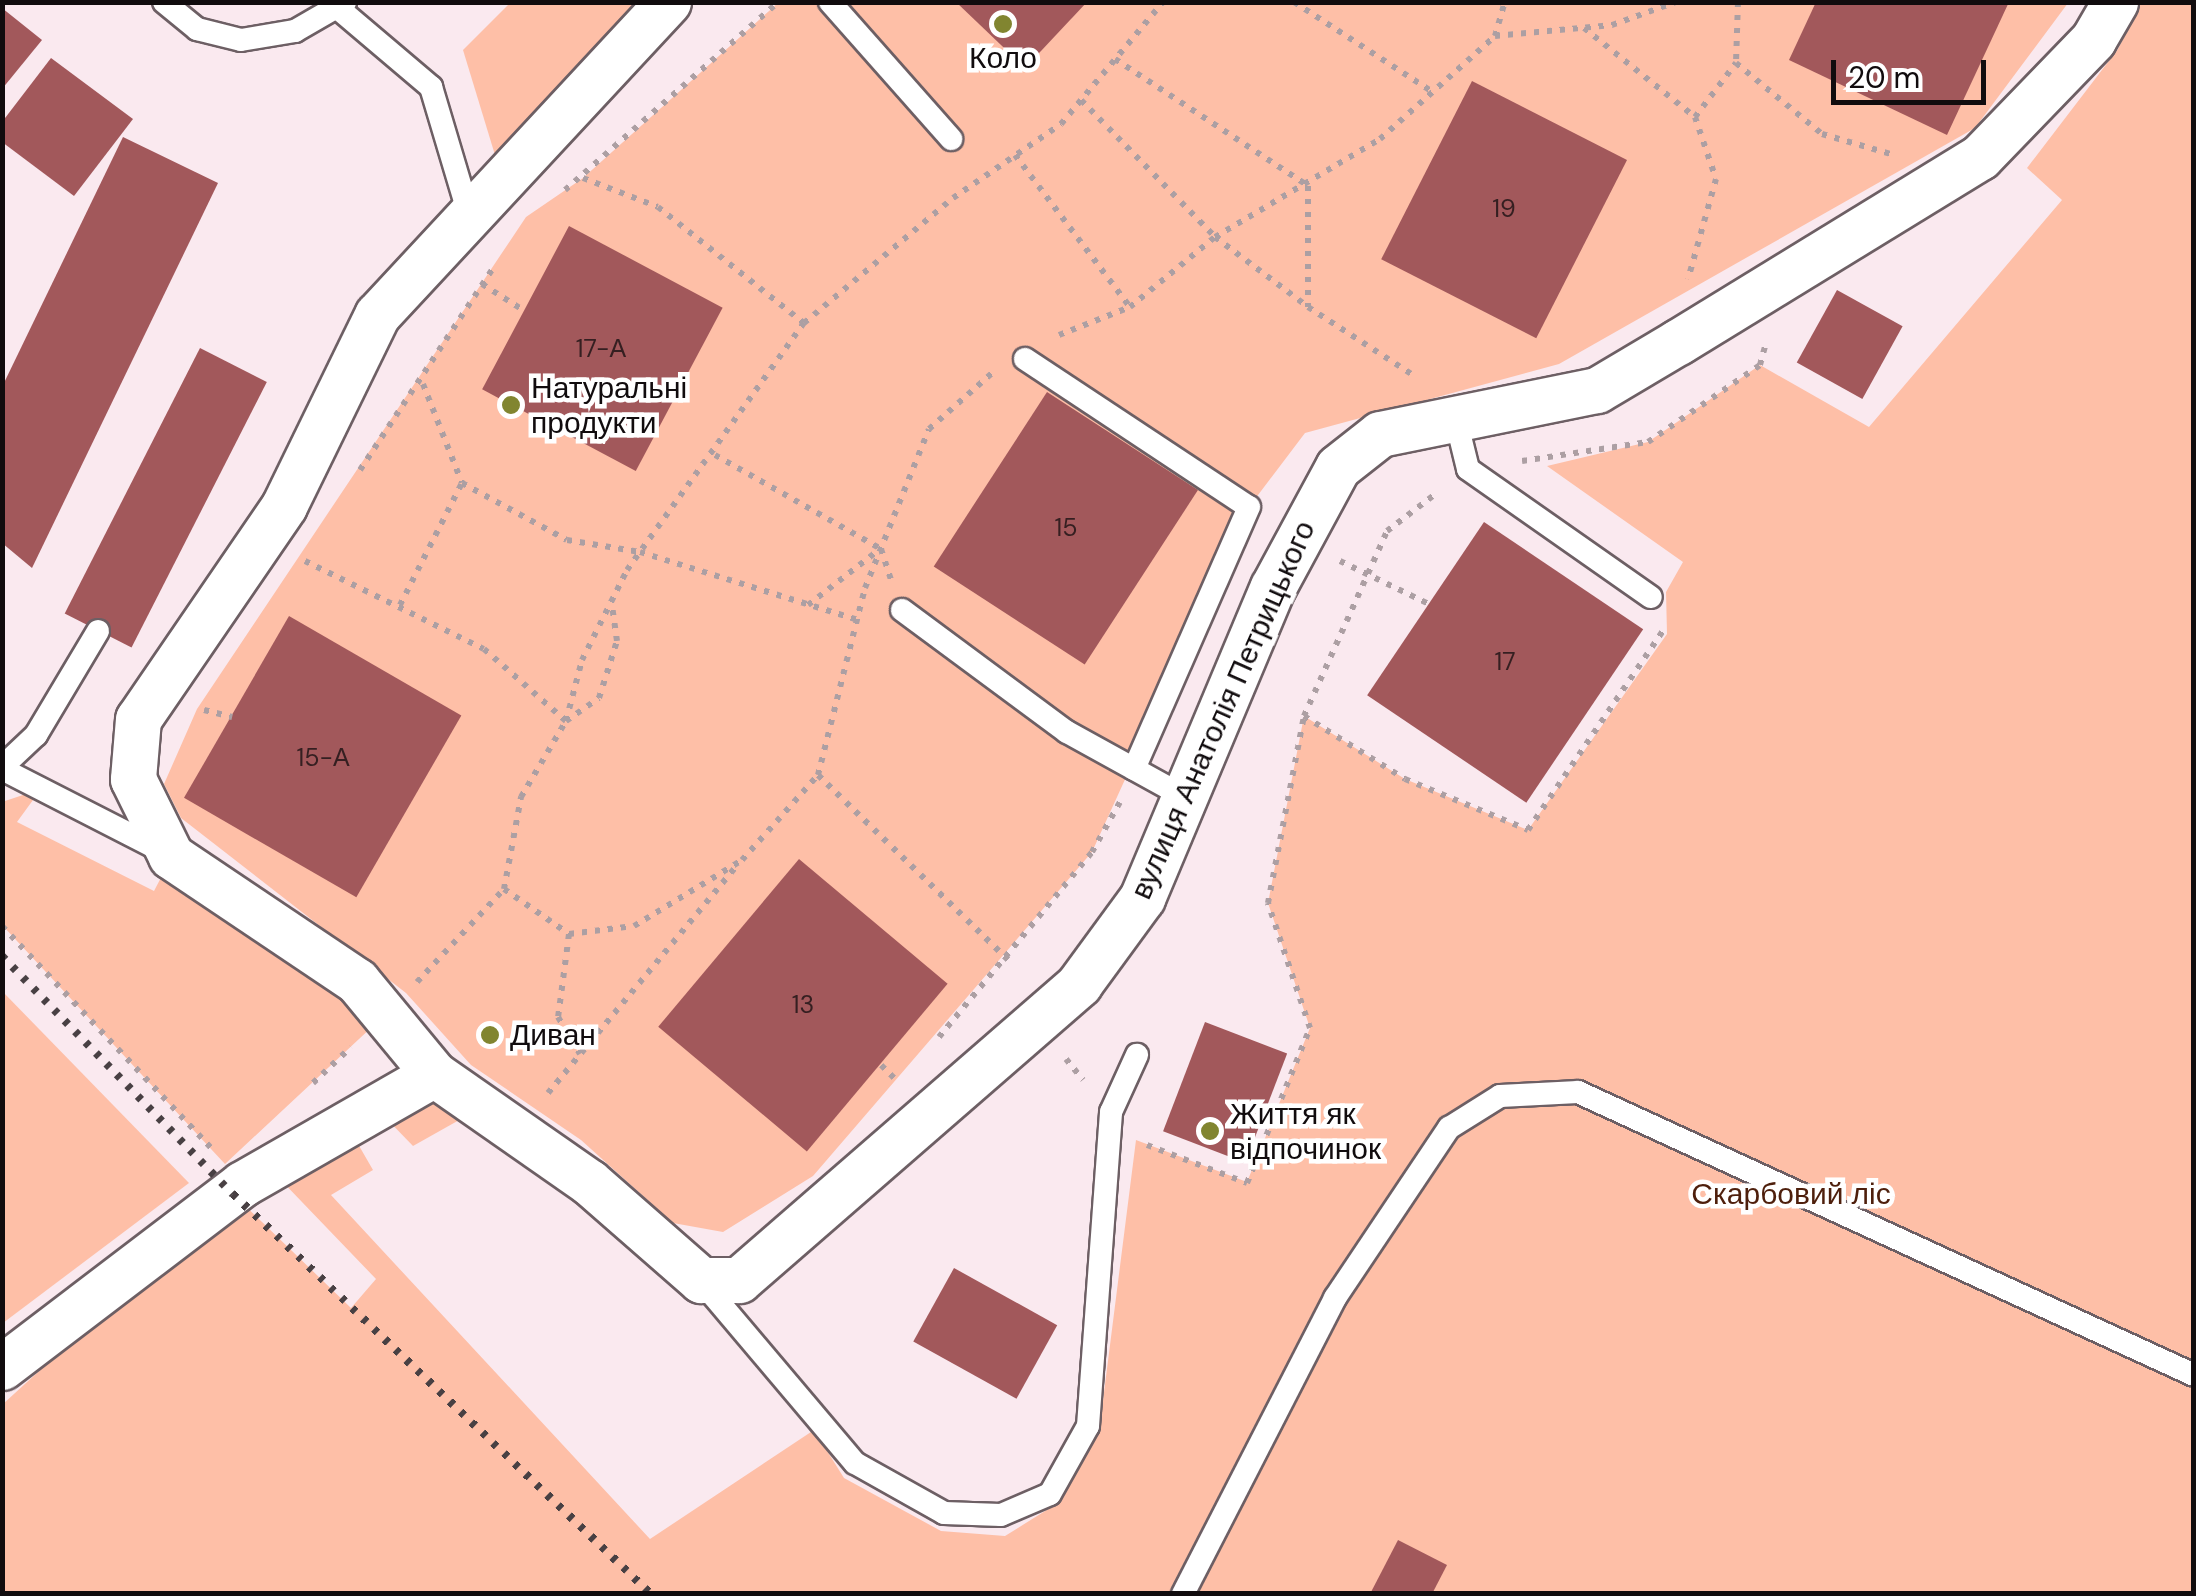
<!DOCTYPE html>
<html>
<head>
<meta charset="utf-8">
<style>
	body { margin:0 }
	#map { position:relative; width:2196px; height:1596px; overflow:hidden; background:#fae9ef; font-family:"DM Sans",sans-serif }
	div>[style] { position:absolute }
	.green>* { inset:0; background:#febfa7 }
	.building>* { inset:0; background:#a2585b; transform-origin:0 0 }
	.path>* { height:6px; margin-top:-3px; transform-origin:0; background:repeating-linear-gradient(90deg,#ac9fa3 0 5px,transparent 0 13px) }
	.roads { filter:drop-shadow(2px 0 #6d5f64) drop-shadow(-2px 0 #6d5f64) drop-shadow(0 2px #6d5f64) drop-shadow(0 -2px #6d5f64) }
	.service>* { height:22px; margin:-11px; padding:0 11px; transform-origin:11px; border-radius:11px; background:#fff }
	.minor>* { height:45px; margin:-22.5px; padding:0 22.5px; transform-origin:22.5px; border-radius:22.5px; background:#fff }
	.rail>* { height:8px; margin-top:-4px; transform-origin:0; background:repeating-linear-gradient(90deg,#484043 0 5px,transparent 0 15px) }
	.dots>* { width:28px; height:28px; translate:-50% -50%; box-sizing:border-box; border:5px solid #fff; border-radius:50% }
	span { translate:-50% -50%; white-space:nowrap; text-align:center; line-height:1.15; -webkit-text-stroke:9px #fff; paint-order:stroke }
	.number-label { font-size:25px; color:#351f21 }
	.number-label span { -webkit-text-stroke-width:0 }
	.poi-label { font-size:30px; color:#110c0e }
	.left { translate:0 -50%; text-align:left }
	.street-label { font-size:30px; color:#110c0e }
	.park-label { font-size:30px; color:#4e1f0c }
	.frame { position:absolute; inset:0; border:5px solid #110c0e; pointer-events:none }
	.scale { position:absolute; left:1831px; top:60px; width:155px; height:45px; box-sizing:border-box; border:5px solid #110c0e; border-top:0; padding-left:12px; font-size:30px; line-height:35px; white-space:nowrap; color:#110c0e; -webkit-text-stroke:8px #fff; paint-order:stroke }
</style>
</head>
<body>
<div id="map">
	<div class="green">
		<div style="clip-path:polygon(510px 3px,637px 3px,495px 155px,463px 50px)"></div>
		<div style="clip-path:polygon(778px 3px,2068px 3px,1975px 128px,1559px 364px,1305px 433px,1249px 507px,1092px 852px,813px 1176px,723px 1232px,673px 1223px,581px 1140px,471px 1065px,406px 993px,181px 818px,164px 784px,197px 709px,526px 217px,583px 178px)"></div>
		<div style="clip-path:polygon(2141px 3px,2193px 3px,2193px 1593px,3px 1594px,3px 1404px,233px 1194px,351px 1308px,376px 1279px,277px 1176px,343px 1138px,358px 1144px,373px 1170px,331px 1195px,650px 1539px,814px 1430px,844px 1478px,941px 1531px,1005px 1536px,1058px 1503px,1100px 1424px,1136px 1140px,1247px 1182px,1310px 1028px,1268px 903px,1304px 716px,1405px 779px,1528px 830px,1667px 634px,1666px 592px,1683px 562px,1547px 466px,1648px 442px,1760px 365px,1869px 427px,2062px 200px,2027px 168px,2118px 49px)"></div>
		<div style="clip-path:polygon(41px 789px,17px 822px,154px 891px,165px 870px,352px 992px,374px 1025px,225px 1164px,3px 926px,2px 802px)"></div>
		<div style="clip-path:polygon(3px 992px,189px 1183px,3px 1323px)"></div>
		<div style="clip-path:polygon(424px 1092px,461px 1119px,413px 1146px,383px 1115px)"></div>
	</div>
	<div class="building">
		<div style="clip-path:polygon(956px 2px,1087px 2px,1025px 68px)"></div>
		<div style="clip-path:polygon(1816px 2px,2009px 2px,1947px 135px,1789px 60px)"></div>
		<div style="clip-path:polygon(2px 8px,42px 40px,2px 89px)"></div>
		<div style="clip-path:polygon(51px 58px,133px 119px,74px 196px,2px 142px,2px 122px)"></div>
		<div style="left:1472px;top:81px;width:174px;height:200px;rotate:27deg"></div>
		<div style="clip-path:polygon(123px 137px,218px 183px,32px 568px,2px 543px,2px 387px)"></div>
		<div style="left:569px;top:226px;width:174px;height:185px;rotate:28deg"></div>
		<div style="left:1837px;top:290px;width:75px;height:83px;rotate:29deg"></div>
		<div style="left:200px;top:348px;width:75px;height:298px;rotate:27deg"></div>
		<div style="left:1047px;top:392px;width:180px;height:208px;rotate:33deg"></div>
		<div style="left:1484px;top:522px;width:192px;height:209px;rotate:34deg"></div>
		<div style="left:289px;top:616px;width:199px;height:210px;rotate:30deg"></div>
		<div style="left:799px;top:859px;width:194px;height:219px;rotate:40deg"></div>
		<div style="left:1205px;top:1022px;width:88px;height:117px;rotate:21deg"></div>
		<div style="left:954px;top:1268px;width:118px;height:84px;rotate:29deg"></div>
		<div style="clip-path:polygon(1398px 1540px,1447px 1565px,1432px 1594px,1370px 1594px)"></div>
	</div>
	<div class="path">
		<div style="left:1294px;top:2px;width:163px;rotate:33deg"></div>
		<div style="left:1738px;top:2px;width:61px;rotate:91.9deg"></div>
		<div style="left:1736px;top:63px;width:112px;rotate:39.5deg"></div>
		<div style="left:1822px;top:134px;width:72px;rotate:16.2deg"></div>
		<div style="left:1584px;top:28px;width:142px;rotate:38.7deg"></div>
		<div style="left:1695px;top:117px;width:65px;rotate:71.3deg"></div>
		<div style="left:1716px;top:179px;width:104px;rotate:105.6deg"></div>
		<div style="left:1495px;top:36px;width:35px;rotate:-74deg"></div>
		<div style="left:1115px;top:59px;width:231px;rotate:33.3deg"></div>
		<div style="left:1308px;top:186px;width:121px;rotate:90deg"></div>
		<div style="left:1308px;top:307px;width:125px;rotate:32.9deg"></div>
		<div style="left:1081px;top:100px;width:192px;rotate:45.6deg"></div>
		<div style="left:1215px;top:237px;width:115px;rotate:36.9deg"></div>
		<div style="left:1695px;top:117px;width:68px;rotate:-52.8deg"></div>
		<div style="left:1015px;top:155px;width:191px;rotate:52.9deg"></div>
		<div style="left:583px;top:178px;width:80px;rotate:21.1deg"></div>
		<div style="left:658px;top:207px;width:186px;rotate:38.5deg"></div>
		<div style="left:565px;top:190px;width:284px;rotate:-41.4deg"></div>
		<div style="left:482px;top:284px;width:49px;rotate:32.4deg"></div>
		<div style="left:1059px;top:335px;width:76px;rotate:-21.5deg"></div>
		<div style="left:1130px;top:307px;width:110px;rotate:-39.5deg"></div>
		<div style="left:1215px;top:237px;width:192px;rotate:-30.7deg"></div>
		<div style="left:1380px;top:139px;width:154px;rotate:-41.8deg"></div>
		<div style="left:1495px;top:36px;width:118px;rotate:-5.4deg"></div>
		<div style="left:1612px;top:25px;width:68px;rotate:-19.8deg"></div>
		<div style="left:423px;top:384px;width:106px;rotate:68.5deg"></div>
		<div style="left:462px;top:483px;width:119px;rotate:28.5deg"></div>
		<div style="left:567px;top:540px;width:74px;rotate:9.3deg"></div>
		<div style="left:640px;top:552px;width:228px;rotate:17.3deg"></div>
		<div style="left:715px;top:455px;width:191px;rotate:29.5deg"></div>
		<div style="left:881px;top:549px;width:32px;rotate:72deg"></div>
		<div style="left:1522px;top:461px;width:127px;rotate:-8.6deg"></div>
		<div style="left:1648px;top:442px;width:136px;rotate:-34.5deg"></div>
		<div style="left:1760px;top:365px;width:20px;rotate:-75deg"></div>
		<div style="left:360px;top:470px;width:242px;rotate:-56.6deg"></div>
		<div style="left:305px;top:561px;width:199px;rotate:26.2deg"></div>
		<div style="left:484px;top:649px;width:109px;rotate:41.3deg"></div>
		<div style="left:566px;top:721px;width:40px;rotate:-34.9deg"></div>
		<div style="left:599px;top:698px;width:60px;rotate:-72.5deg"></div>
		<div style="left:617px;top:641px;width:34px;rotate:-98deg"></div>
		<div style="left:1340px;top:561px;width:99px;rotate:25.8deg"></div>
		<div style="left:400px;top:605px;width:137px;rotate:-63.1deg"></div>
		<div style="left:808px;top:605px;width:91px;rotate:-37.9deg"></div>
		<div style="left:204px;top:710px;width:29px;rotate:14deg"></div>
		<div style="left:1304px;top:716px;width:119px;rotate:32deg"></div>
		<div style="left:1405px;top:779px;width:133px;rotate:22.5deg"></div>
		<div style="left:1528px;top:830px;width:244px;rotate:-55.9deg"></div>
		<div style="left:818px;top:775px;width:265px;rotate:44.2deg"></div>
		<div style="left:504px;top:889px;width:79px;rotate:34.7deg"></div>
		<div style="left:569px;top:934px;width:65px;rotate:-7deg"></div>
		<div style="left:634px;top:926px;width:127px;rotate:-31.4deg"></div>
		<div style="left:742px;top:860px;width:114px;rotate:-48.2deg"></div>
		<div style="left:818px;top:775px;width:193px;rotate:-75.9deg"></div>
		<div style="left:865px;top:588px;width:171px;rotate:-68.1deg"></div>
		<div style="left:929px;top:429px;width:84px;rotate:-41.6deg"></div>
		<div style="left:2px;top:926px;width:306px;rotate:46.7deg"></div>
		<div style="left:569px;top:934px;width:84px;rotate:97.5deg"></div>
		<div style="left:558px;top:1017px;width:43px;rotate:59.3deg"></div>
		<div style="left:417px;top:982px;width:127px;rotate:-46.9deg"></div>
		<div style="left:504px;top:889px;width:94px;rotate:-79.5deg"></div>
		<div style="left:521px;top:797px;width:88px;rotate:-59.4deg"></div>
		<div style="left:566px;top:721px;width:63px;rotate:-75.3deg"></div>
		<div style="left:582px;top:660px;width:101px;rotate:-63.4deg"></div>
		<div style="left:627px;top:570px;width:304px;rotate:-54.4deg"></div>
		<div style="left:804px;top:323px;width:194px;rotate:-40deg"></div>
		<div style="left:953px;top:198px;width:131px;rotate:-34.4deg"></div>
		<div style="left:1061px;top:124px;width:159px;rotate:-50.1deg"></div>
		<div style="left:939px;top:1037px;width:240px;rotate:-50.4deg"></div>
		<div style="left:1092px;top:852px;width:57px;rotate:-60.8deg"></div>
		<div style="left:1066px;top:1059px;width:27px;rotate:51deg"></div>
		<div style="left:881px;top:1065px;width:24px;rotate:45deg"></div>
		<div style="left:313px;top:1083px;width:52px;rotate:-43.5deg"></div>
		<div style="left:548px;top:1093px;width:298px;rotate:-50.3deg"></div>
		<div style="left:1147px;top:1145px;width:107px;rotate:20.8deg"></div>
		<div style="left:1247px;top:1183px;width:167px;rotate:-67.9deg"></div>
		<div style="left:1310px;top:1028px;width:132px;rotate:-108.6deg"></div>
		<div style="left:1268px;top:903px;width:190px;rotate:-79.1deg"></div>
		<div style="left:1304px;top:716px;width:203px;rotate:-65.8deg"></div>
		<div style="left:1387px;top:531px;width:64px;rotate:-37.4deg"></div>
	</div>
	<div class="roads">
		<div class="service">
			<div style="left:164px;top:2px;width:43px;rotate:39.3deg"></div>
			<div style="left:197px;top:29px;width:45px;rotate:14deg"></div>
			<div style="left:241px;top:40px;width:55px;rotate:-9.5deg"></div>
			<div style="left:295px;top:31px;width:58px;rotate:-30.1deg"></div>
			<div style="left:830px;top:2px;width:183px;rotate:48.5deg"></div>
			<div style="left:339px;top:9px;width:121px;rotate:40.3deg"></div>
			<div style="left:431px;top:87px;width:137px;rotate:73.4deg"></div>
			<div style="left:1025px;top:359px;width:268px;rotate:33.5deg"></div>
			<div style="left:1249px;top:507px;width:286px;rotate:113.7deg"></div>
			<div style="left:1456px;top:420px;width:50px;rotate:76.2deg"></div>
			<div style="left:1468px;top:469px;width:223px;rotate:35deg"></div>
			<div style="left:902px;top:610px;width:205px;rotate:36.5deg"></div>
			<div style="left:1067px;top:732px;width:141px;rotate:28.9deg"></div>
			<div style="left:2px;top:767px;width:47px;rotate:-43.3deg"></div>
			<div style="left:36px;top:735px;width:121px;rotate:-59.2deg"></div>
			<div style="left:2px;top:769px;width:182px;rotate:27.1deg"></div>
			<div style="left:701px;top:1281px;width:238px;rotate:49.8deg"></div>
			<div style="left:855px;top:1463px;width:102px;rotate:29.3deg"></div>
			<div style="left:944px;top:1513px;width:57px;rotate:2deg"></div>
			<div style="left:1001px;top:1515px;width:53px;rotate:-23.2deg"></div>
			<div style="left:1050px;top:1494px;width:78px;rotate:-60.8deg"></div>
			<div style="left:1088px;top:1426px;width:315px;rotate:-85.8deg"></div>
			<div style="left:1111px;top:1112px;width:63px;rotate:-65.5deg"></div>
			<div style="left:1183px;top:1594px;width:333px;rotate:-62.8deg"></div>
			<div style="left:1335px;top:1298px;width:205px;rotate:-56.2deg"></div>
			<div style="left:1449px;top:1128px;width:60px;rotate:-32.1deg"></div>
			<div style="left:1500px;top:1096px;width:78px;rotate:-2.9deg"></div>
			<div style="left:1578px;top:1092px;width:678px;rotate:24.67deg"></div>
		</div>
		<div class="minor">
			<div style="left:668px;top:2px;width:427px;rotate:132.9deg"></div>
			<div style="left:377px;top:315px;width:212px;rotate:116deg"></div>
			<div style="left:284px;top:506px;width:258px;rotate:124.4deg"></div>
			<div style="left:138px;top:719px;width:60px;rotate:94.8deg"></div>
			<div style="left:133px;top:779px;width:86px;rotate:63.7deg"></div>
			<div style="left:171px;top:856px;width:224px;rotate:33.9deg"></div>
			<div style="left:357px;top:981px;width:121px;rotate:50.4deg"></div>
			<div style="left:434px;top:1074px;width:189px;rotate:34.9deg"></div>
			<div style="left:589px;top:1182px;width:149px;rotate:41.2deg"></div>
			<div style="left:701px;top:1280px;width:38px"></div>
			<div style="left:739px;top:1280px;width:451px;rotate:-41deg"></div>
			<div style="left:1079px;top:984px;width:107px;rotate:-53.8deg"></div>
			<div style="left:1142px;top:898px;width:337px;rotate:-67.2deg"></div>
			<div style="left:1273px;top:587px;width:136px;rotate:-61.6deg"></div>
			<div style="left:1338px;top:467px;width:53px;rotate:-38.2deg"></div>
			<div style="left:1380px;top:434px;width:221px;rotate:-11.5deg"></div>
			<div style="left:1597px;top:390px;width:94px;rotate:-30.7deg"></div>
			<div style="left:1678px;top:342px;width:354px;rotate:-31.5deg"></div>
			<div style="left:1980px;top:157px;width:163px;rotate:-46deg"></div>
			<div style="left:2093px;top:40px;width:44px;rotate:-59.9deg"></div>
			<div style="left:2px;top:1367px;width:302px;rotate:-37.3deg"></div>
			<div style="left:242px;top:1184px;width:221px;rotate:-29.8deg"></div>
		</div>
	</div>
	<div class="rail">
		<div style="left:2px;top:956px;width:332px;rotate:45.9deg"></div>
		<div style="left:233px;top:1194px;width:579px;rotate:43.74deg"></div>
	</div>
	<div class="dots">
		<div style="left:1003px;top:24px;background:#818530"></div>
		<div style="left:511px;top:405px;background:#818530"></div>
		<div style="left:490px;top:1035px;background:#818530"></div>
		<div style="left:1210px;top:1131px;background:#818530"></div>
	</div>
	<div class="number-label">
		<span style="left:1504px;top:209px">19</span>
		<span style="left:601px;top:349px">17-А</span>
		<span style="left:1066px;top:528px">15</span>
		<span style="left:1505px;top:662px">17</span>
		<span style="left:323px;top:758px">15-А</span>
		<span style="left:803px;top:1005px">13</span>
	</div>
	<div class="poi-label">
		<span style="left:1003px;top:58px">Коло</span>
		<span class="left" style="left:531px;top:405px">Натуральні<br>продукти</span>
		<span class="left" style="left:510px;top:1035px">Диван</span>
		<span class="left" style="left:1230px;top:1131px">Життя як<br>відпочинок</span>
	</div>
	<div class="street-label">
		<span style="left:1223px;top:710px;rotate:-66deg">вулиця Анатолія Петрицького</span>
	</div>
	<div class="park-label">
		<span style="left:1791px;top:1194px">Скарбовий ліс</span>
	</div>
	<div class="frame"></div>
	<div class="scale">20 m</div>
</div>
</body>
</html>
